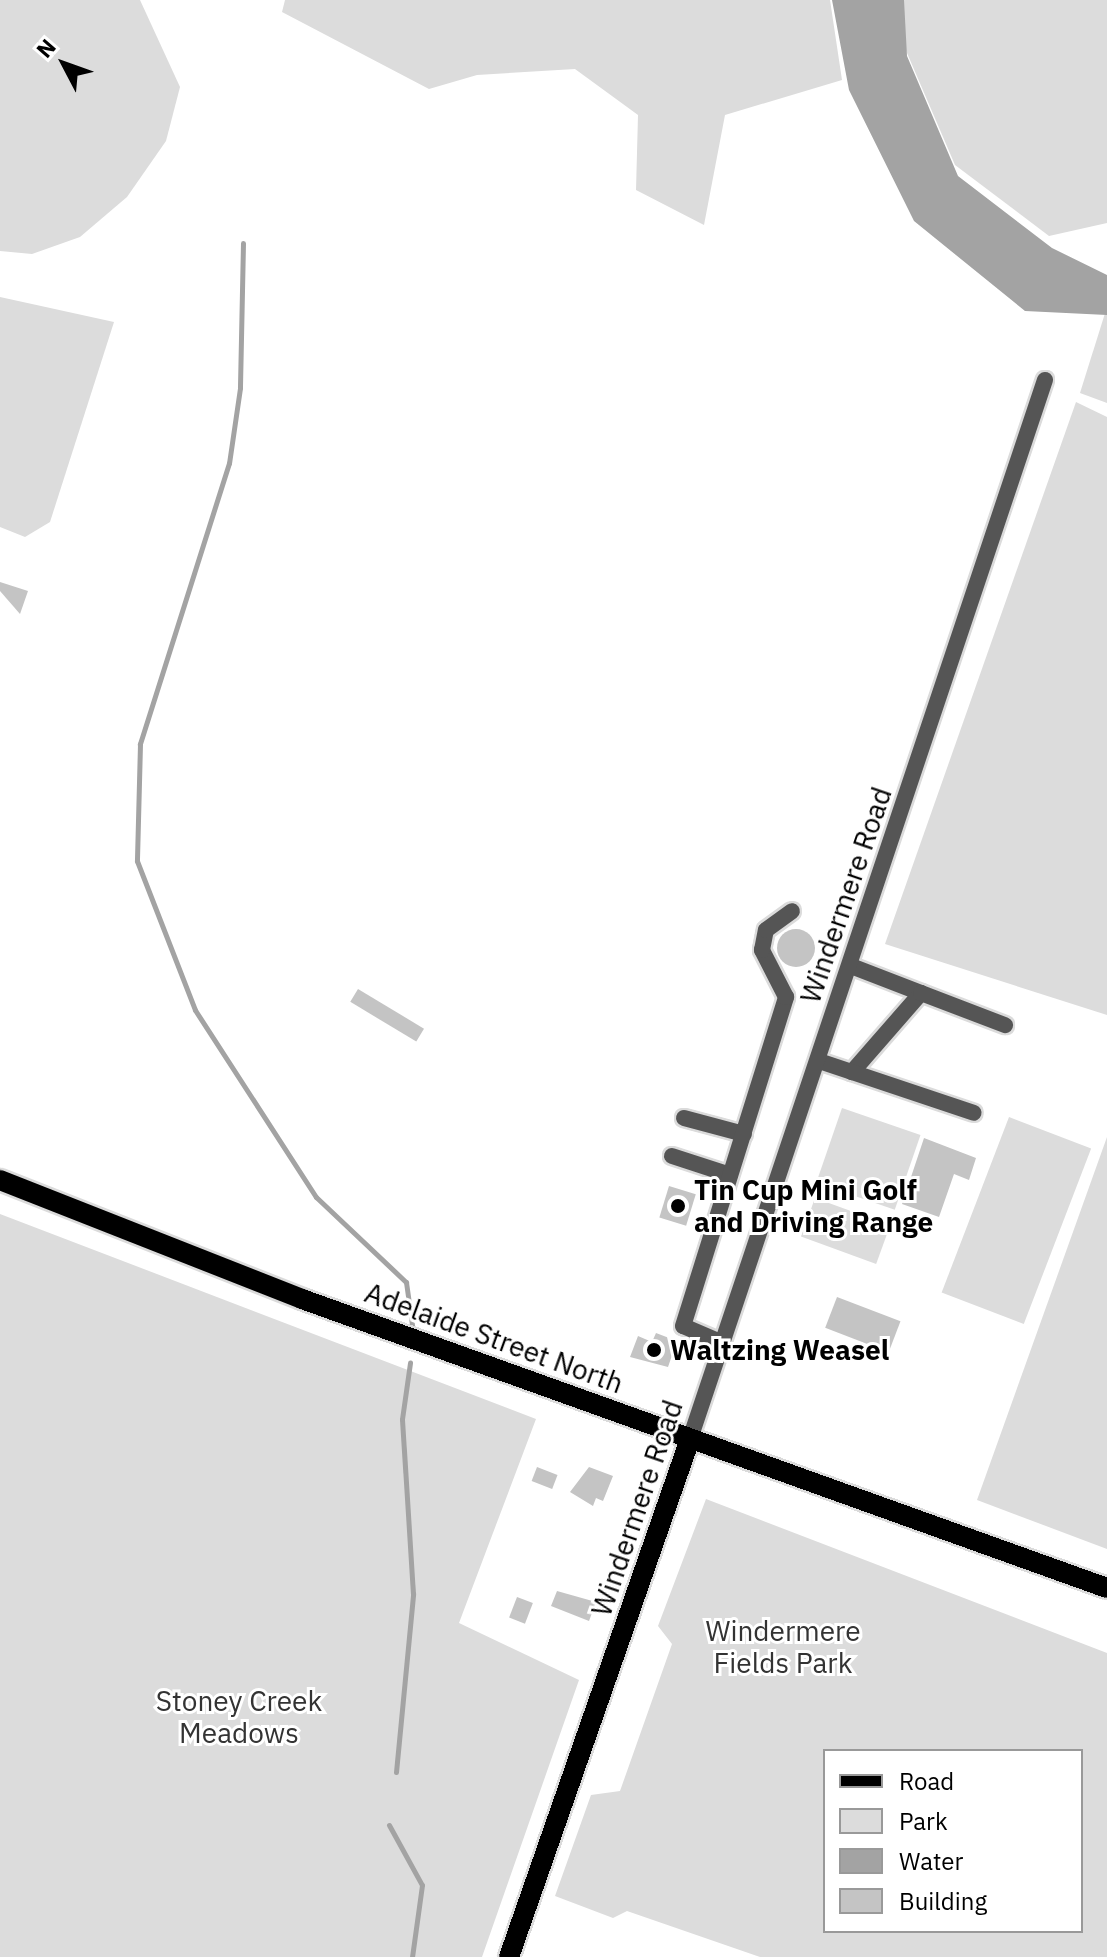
<!DOCTYPE html>
<html>
<head>
<meta charset="utf-8">
<style>
	body { margin:0 }
	#map { position:relative; width:1107px; height:1957px; overflow:hidden; background:#fff; font-family:"IBM Plex Sans",sans-serif }
	div>[style] { position:absolute }
	.green>* { inset:0; background:#dcdcdc; transform-origin:0 0 }
	.water>* { inset:0; background:#a3a3a3 }
	.stream>* { height:5px; margin:-2.5px; padding:0 2.5px; transform-origin:2.5px; border-radius:2.5px; background:#a3a3a3 }
	.building>* { inset:0; background:#c4c4c4; transform-origin:0 0 }
	.round { border-radius:50% }
	.roads { filter:drop-shadow(2px 0 #dbdbdb) drop-shadow(-2px 0 #dbdbdb) drop-shadow(0 2px #dbdbdb) drop-shadow(0 -2px #dbdbdb) }
	.minor>* { height:16px; margin:-8px; padding:0 8px; transform-origin:8px; border-radius:8px; background:#555 }
	.major>* { height:20px; margin:-10px; padding:0 10px; transform-origin:10px; border-radius:10px; background:#000 }
	.dots>* { width:22px; height:22px; translate:-50% -50%; box-sizing:border-box; border:4px solid #fff; border-radius:50% }
	span { translate:-50% -50%; white-space:nowrap; text-align:center; line-height:1.15; -webkit-text-stroke:6px #fff; paint-order:stroke }
	.street-label { font-size:28px; color:#000 }
	.poi-label { font-size:28px; color:#000; font-weight:700 }
	.left { translate:0 -50%; text-align:left }
	.park-label { font-size:28px; color:#333 }
	.legend { position:absolute; left:823px; top:1749px; width:260px; height:184px; box-sizing:border-box; background:#fff; border:2px solid #999; margin:0; padding:10px 14px; list-style:none; font-size:24px; color:#000 }
	.legend li { display:flex; align-items:center; gap:16px; height:40px }
	.legend b { width:40px; border:2px solid #999 }
	.north { position:absolute; left:24px; top:24px; width:80px; height:80px; -webkit-text-stroke:6px #fff; paint-order:stroke; rotate:311deg; font-size:22px; font-weight:700; line-height:32px; text-align:center; color:#000 }
	.north::after { content:''; display:block; margin:auto; width:28px; height:36px; background:#000; clip-path:polygon(50% 0,100% 100%,50% 72%,0 100%) }
</style>
</head>
<body>
<div id="map">
	<div class="green">
		<div style="clip-path:polygon(0 0,140px 0,180px 87px,166px 141px,127px 197px,80px 237px,32px 254px,0 251px)"></div>
		<div style="clip-path:polygon(285px 0,830px 0,842px 80px,725px 115px,704px 225px,636px 190px,638px 115px,575px 69px,477px 75px,429px 89px,282px 12px)"></div>
		<div style="clip-path:polygon(901px 0,1107px 0,1107px 223px,1049px 236px,955px 165px,904px 46px)"></div>
		<div style="clip-path:polygon(0 297px,114px 322px,50px 522px,25px 537px,0 527px)"></div>
		<div style="clip-path:polygon(1106px 310px,1107px 310px,1107px 403px,1080px 393px)"></div>
		<div style="clip-path:polygon(1076px 402px,1107px 417px,1107px 1015px,885px 944px)"></div>
		<div style="left:842px;top:1108px;width:83px;height:79px;rotate:19deg"></div>
		<div style="left:1009px;top:1117px;width:88px;height:188px;rotate:21deg"></div>
		<div style="clip-path:polygon(1107px 1137px,1107px 1549px,977px 1500px)"></div>
		<div style="left:815px;top:1198px;width:80px;height:41px;rotate:20deg"></div>
		<div style="clip-path:polygon(0 1214px,536px 1419px,459px 1623px,579px 1680px,482px 1957px,0 1957px)"></div>
		<div style="clip-path:polygon(evenodd,706px 1499px,1107px 1653px,1107px 1957px,760px 1957px,627px 1911px,613px 1918px,555px 1896px,591px 1795px,620px 1791px,672px 1644px,658px 1626px,706px 1499px,1081px 1751px,1081px 1931px,825px 1931px,825px 1751px,1081px 1751px)"></div>
	</div>
	<div class="water">
		<div style="clip-path:polygon(832px 0,904px 0,907px 56px,958px 176px,1052px 248px,1107px 275px,1107px 315px,1025px 311px,914px 221px,849px 90px)"></div>
	</div>
	<div class="stream">
		<div style="left:243px;top:243px;width:145px;rotate:91.2deg"></div>
		<div style="left:240px;top:388px;width:76px;rotate:98.3deg"></div>
		<div style="left:229px;top:463px;width:295px;rotate:107.6deg"></div>
		<div style="left:140px;top:744px;width:117px;rotate:91.5deg"></div>
		<div style="left:137px;top:861px;width:160px;rotate:68.7deg"></div>
		<div style="left:195px;top:1010px;width:223px;rotate:57.1deg"></div>
		<div style="left:316px;top:1197px;width:124px;rotate:43.4deg"></div>
		<div style="left:406px;top:1282px;width:50px;rotate:82deg"></div>
		<div style="left:396px;top:1772px;width:179px;rotate:-84.5deg"></div>
		<div style="left:413px;top:1594px;width:175px;rotate:-93.6deg"></div>
		<div style="left:402px;top:1419px;width:57px;rotate:-81.9deg"></div>
		<div style="left:389px;top:1825px;width:68px;rotate:61.2deg"></div>
		<div style="left:422px;top:1885px;width:73px;rotate:97.9deg"></div>
	</div>
	<div class="building">
		<div style="clip-path:polygon(0 582px,28px 591px,20px 614px,0 591px)"></div>
		<div class="round" style="left:777px;top:929px;width:38px;height:38px"></div>
		<div style="left:358px;top:989px;width:77px;height:15px;rotate:31deg"></div>
		<div style="clip-path:polygon(924px 1138px,976px 1158px,969px 1180px,954px 1174px,939px 1217px,902px 1204px)"></div>
		<div style="left:669px;top:1186px;width:28px;height:33px;rotate:17deg"></div>
		<div style="left:837px;top:1297px;width:68px;height:33px;rotate:21deg"></div>
		<div style="clip-path:polygon(656px 1333px,677px 1341px,668px 1367px,630px 1357px,638px 1336px,652px 1342px)"></div>
		<div style="left:537px;top:1467px;width:22px;height:15px;rotate:21deg"></div>
		<div style="clip-path:polygon(589px 1467px,613px 1476px,603px 1501px,596px 1498px,593px 1506px,570px 1492px)"></div>
		<div style="clip-path:polygon(557px 1591px,596px 1602px,589px 1621px,551px 1606px)"></div>
		<div style="left:517px;top:1597px;width:17px;height:22px;rotate:21deg"></div>
	</div>
	<div class="roads">
		<div class="minor">
			<div style="left:851px;top:966px;width:75px;rotate:21.1deg"></div>
			<div style="left:921px;top:993px;width:105px;rotate:131.1deg"></div>
			<div style="left:921px;top:993px;width:90px;rotate:20.9deg"></div>
			<div style="left:819px;top:1061px;width:163px;rotate:18.5deg"></div>
			<div style="left:684px;top:1118px;width:62px;rotate:14.9deg"></div>
			<div style="left:672px;top:1156px;width:61px;rotate:18.1deg"></div>
			<div style="left:723px;top:1343px;width:43px;rotate:-157deg"></div>
			<div style="left:683px;top:1326px;width:345px;rotate:-72.6deg"></div>
			<div style="left:786px;top:997px;width:53px;rotate:-117.1deg"></div>
			<div style="left:762px;top:950px;width:20px;rotate:-79deg"></div>
			<div style="left:766px;top:930px;width:32px;rotate:-36deg"></div>
			<div style="left:690px;top:1439px;width:1117px;rotate:-71.47deg"></div>
		</div>
		<div class="major">
			<div style="left:0;top:1180px;width:325px;rotate:21.5deg"></div>
			<div style="left:302px;top:1299px;width:855px;rotate:19.75deg"></div>
			<div style="left:509px;top:1957px;width:549px;rotate:-70.74deg"></div>
		</div>
	</div>
	<div class="dots">
		<div style="left:678px;top:1206px;background:#000"></div>
		<div style="left:654px;top:1350px;background:#000"></div>
	</div>
	<div class="street-label">
		<span style="left:846px;top:895px;rotate:-71deg">Windermere Road</span>
		<span style="left:494px;top:1338px;rotate:20deg">Adelaide Street North</span>
		<span style="left:637px;top:1508px;rotate:-71deg">Windermere Road</span>
	</div>
	<div class="poi-label">
		<span class="left" style="left:694px;top:1206px">Tin Cup Mini Golf<br>and Driving Range</span>
		<span class="left" style="left:670px;top:1350px">Waltzing Weasel</span>
	</div>
	<div class="park-label">
		<span style="left:783px;top:1647px">Windermere<br>Fields Park</span>
		<span style="left:239px;top:1717px">Stoney Creek<br>Meadows</span>
	</div>
	<ul class="legend">
	<li><b style="height:10px;background:#000"></b>Road</li>
	<li><b style="height:22px;background:#dcdcdc"></b>Park</li>
	<li><b style="height:22px;background:#a3a3a3"></b>Water</li>
	<li><b style="height:22px;background:#c4c4c4"></b>Building</li>
	</ul>
	<div class="north">N</div>
</div>
</body>
</html>
